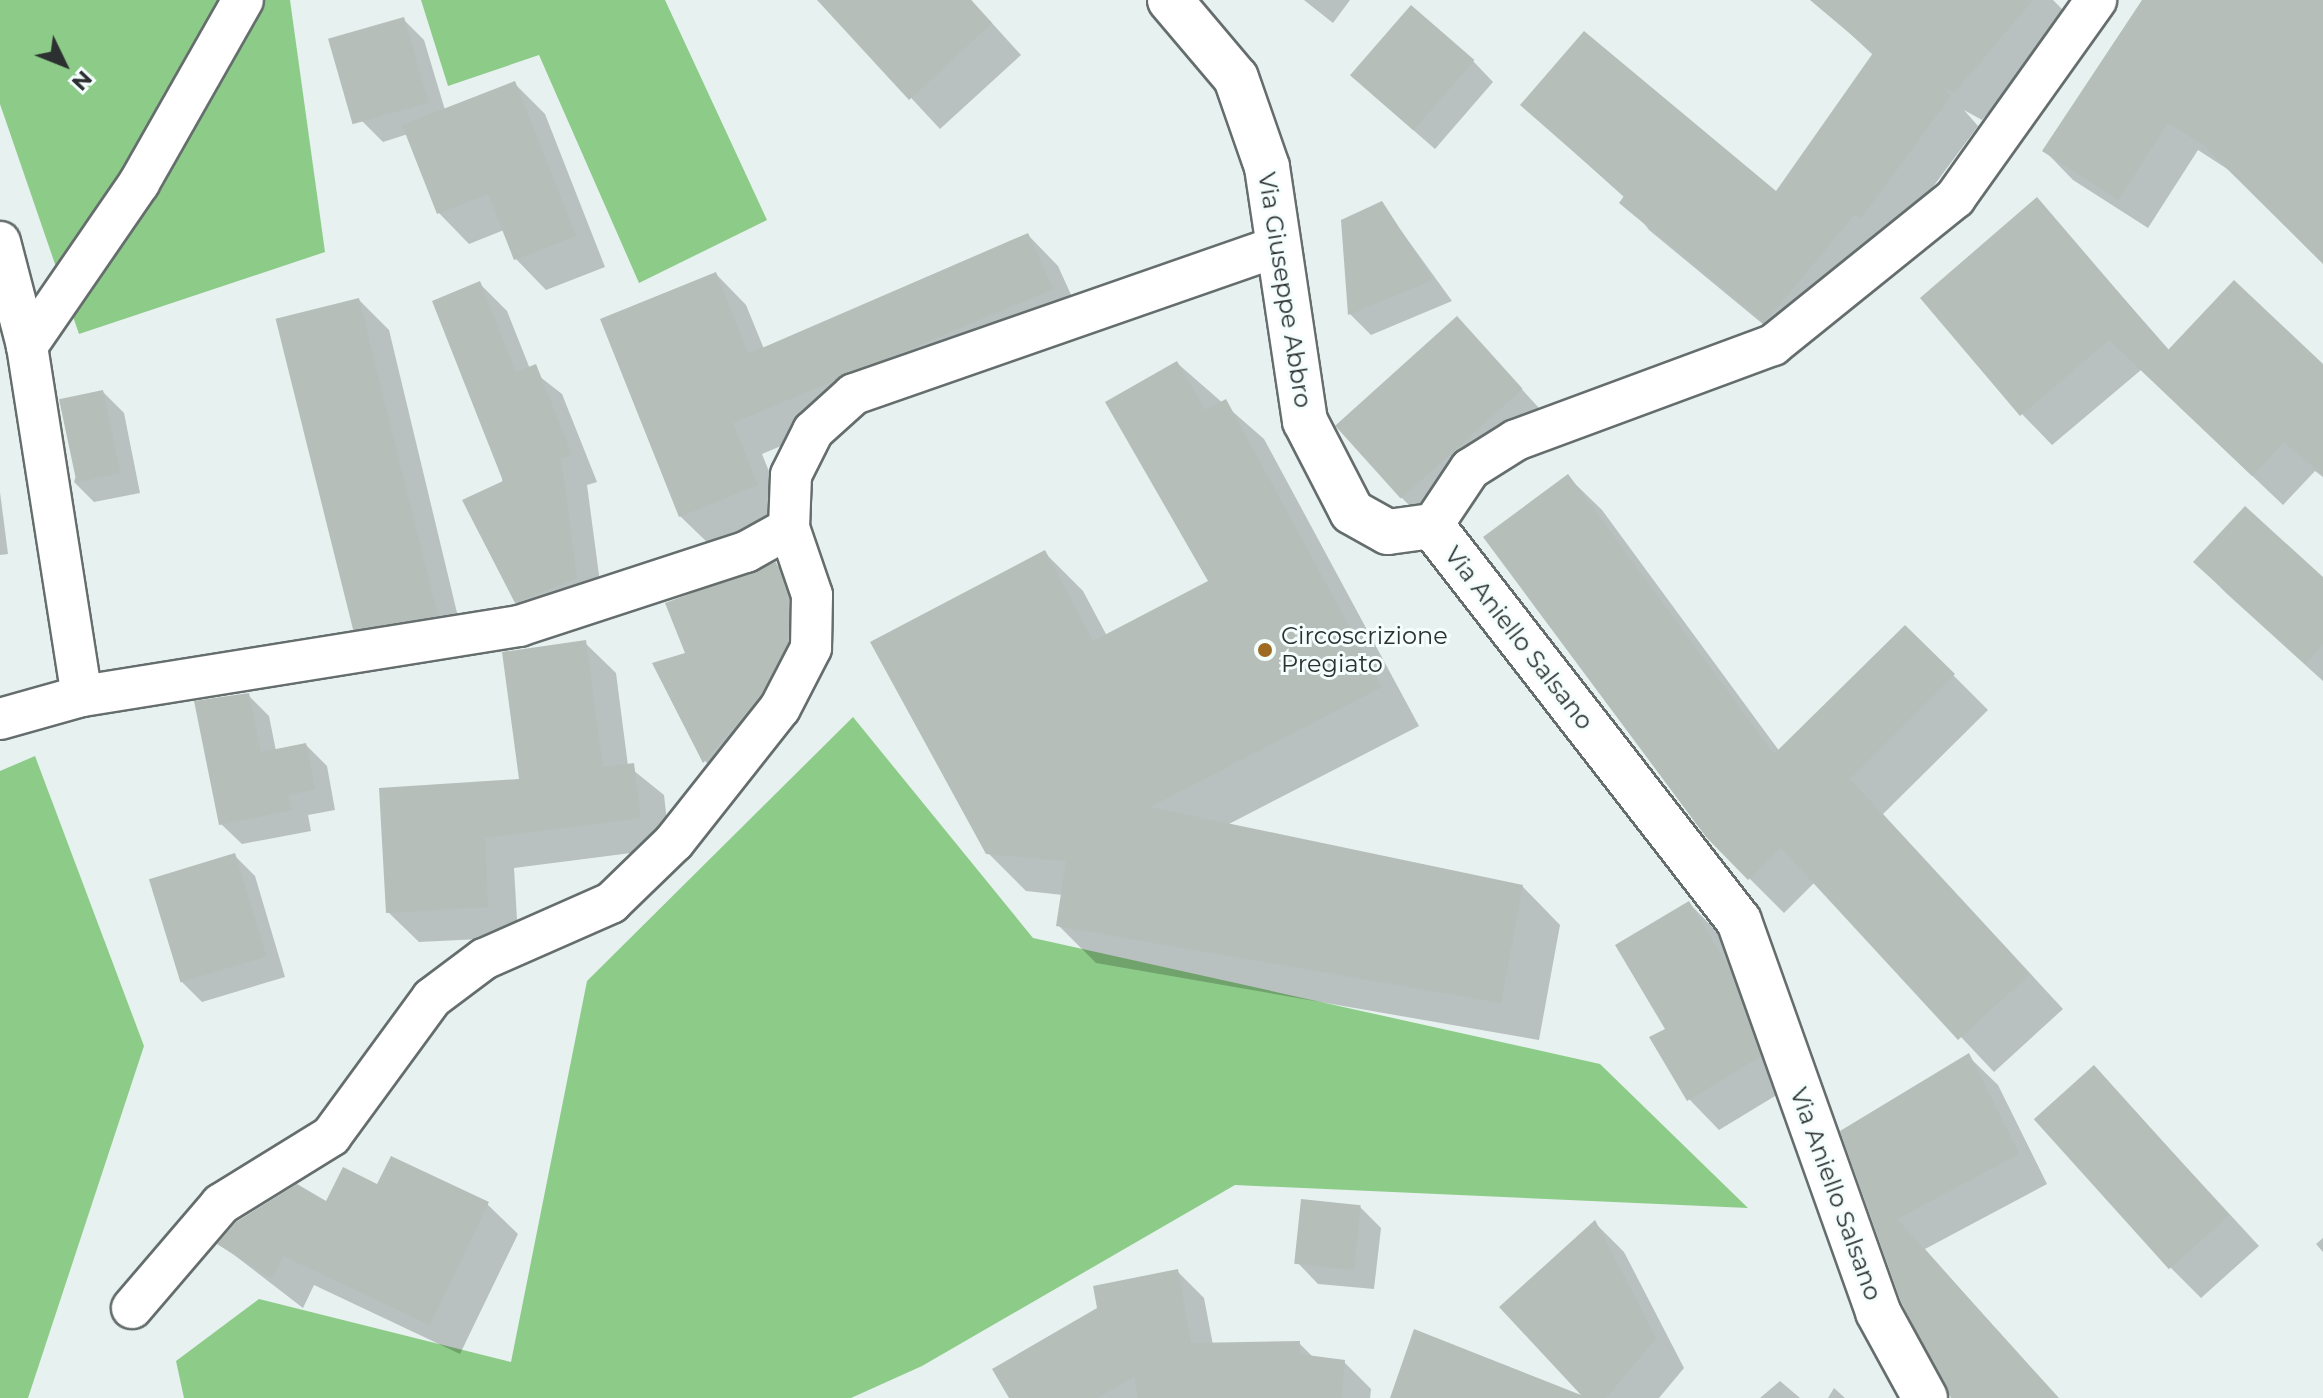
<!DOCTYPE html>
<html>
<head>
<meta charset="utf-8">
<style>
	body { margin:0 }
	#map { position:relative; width:2323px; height:1398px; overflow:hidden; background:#e7f1f0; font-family:Montserrat,sans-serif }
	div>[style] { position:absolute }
	.forest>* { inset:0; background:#8dcc88 }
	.shadow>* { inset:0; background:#0003 }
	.building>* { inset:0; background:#b6beba; transform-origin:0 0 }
	.roads { filter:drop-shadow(2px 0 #656d6d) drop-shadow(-2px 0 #656d6d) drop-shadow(0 2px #656d6d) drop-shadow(0 -2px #656d6d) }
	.minor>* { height:40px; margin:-20px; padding:0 20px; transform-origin:20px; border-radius:20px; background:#fff }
	.tertiary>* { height:44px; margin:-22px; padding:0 22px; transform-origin:22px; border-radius:22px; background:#fff }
	.dots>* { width:22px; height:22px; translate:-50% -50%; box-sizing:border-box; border:4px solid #f4fefd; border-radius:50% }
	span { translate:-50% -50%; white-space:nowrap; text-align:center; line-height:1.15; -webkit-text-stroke:6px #f4fefd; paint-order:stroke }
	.street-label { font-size:24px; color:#2d3030 }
	.poi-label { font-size:24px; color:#2d3030 }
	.left { translate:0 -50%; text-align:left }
	.north { position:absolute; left:24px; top:24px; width:80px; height:80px; -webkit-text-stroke:6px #f4fefd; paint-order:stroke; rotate:133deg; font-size:22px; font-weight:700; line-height:32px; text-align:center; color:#2d3030 }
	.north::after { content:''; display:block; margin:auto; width:28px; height:36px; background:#2d3030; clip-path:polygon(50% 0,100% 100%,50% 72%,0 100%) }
</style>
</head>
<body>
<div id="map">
	<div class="forest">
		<div style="clip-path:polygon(0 0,290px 0,325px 252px,79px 334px,0 104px)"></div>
		<div style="clip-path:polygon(421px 0,665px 0,767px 220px,639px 283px,539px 55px,448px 86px)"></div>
		<div style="clip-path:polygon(853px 717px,1033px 938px,1600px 1064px,1748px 1208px,1235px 1185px,922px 1366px,851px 1398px,184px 1398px,176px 1361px,259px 1299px,511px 1362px,587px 981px)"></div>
		<div style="clip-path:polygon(35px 756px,144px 1046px,28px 1398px,0 1398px,0 771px)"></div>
	</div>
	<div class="shadow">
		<div style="clip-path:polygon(820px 0,971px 0,1021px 55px,940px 129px)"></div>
		<div style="clip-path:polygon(1304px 0,1350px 0,1333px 23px)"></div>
		<div style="clip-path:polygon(1835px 0,2053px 0,2070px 17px,1982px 120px,1964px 110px,1978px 126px,1890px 245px,1793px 349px,1649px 230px,1625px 198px,1522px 105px,1776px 194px,1874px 56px,1826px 11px)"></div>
		<div style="clip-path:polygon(2145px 0,2323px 0,2323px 262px,2235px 174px,2198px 150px,2148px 228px,2073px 180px,2044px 150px)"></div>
		<div style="clip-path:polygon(403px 19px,424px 40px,445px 110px,514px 83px,545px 114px,605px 267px,546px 290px,516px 259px,504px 230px,469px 244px,439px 213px,408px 134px,383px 142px,362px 121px)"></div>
		<div style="clip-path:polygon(1473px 61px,1493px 82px,1435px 149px,1373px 95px)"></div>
		<div style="clip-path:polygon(2037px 200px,2170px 351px,2323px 367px,2323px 477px,2315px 471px,2283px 505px,2141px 370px,2052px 445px,2022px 414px)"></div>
		<div style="clip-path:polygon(1381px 203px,1452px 301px,1371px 335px,1350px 314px,1343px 221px)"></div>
		<div style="clip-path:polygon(1028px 235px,1058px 266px,1082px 319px,762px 454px,787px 516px,711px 546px,680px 516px,716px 274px,746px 305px,764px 349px)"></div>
		<div style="clip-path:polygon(480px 284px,507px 311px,530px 369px,562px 394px,597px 482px,587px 485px,603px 605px,543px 629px,516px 602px)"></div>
		<div style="clip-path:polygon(359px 300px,389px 330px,465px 646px,389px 658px,358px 628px)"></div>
		<div style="clip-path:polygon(1457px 319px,1551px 421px,1432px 528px,1401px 497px)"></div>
		<div style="clip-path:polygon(1177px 363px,1264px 439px,1419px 726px,1227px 825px,1522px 886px,1560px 925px,1539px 1040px,1096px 963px,1058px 925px,1063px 895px,1026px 891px,988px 853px,1045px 553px,1083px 591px,1107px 636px,1210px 582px)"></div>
		<div style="clip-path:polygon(103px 392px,124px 413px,140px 493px,94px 502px,74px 482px)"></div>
		<div style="clip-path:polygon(1567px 476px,1602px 510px,1780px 752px,1905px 627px,1988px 710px,1883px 814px,2063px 1009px,1994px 1072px,1815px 882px,1784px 913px,1707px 836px)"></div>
		<div style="clip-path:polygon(0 492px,8px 554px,0 555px)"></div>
		<div style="clip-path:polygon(2196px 562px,2323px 580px,2323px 681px,2226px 593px)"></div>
		<div style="clip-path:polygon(776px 564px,806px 594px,791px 726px,735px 791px,705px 761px,654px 664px,687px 654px)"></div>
		<div style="clip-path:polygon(585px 643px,616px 673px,628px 766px,664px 795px,670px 848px,514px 868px,518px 937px,419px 942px,388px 912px,521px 781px)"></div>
		<div style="clip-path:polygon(248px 695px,269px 716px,276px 751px,306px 745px,327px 766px,335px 810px,308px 815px,311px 831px,242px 844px,221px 824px)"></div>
		<div style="clip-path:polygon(234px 855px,255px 876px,285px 977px,202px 1002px,181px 981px)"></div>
		<div style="clip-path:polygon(1689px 903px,1719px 934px,1759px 1000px,1790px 1087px,1719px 1130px,1689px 1099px,1668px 1029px)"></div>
		<div style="clip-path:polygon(1968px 1056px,1998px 1085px,2047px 1184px,1925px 1249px,2057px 1398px,1954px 1398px,1842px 1131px)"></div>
		<div style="clip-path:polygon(2094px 1067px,2259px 1246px,2201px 1298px,2171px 1268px)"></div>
		<div style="clip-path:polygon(378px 1186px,487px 1204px,518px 1234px,460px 1354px,314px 1285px,303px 1308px,220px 1244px)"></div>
		<div style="clip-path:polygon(1360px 1207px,1381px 1228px,1374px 1289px,1318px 1284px,1298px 1263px)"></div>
		<div style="clip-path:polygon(1595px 1223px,1624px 1252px,1684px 1368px,1659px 1398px,1586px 1398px)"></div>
		<div style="clip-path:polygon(2323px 1238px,2323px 1252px,2316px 1244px)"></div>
		<div style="clip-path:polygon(1177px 1271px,1204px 1298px,1213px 1345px,1299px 1343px,1314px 1358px,1344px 1362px,1371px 1389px,1370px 1398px,1011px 1398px)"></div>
		<div style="clip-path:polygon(1780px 1381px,1800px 1398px,1760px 1398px)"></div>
		<div style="clip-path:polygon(1834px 1388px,1845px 1398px,1828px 1398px)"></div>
	</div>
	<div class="building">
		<div style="clip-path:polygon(817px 0,971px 0,992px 23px,909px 100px)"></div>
		<div style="clip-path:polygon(1810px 0,2033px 0,1954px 93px,1943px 87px,1951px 96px,1861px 218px,1855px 214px,1764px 323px,1619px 203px,1624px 196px,1520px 105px,1584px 31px,1776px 191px,1873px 53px)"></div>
		<div style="clip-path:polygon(2142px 0,2323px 0,2323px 264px,2203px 145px,2168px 123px,2118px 200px,2042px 151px)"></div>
		<div style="left:1411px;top:5px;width:84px;height:93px;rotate:41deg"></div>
		<div style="left:404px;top:17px;width:89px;height:79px;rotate:74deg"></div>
		<div style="clip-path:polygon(515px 81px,576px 236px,514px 260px,488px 194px,437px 214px,402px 125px)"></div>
		<div style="clip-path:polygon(2037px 197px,2168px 350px,2234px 280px,2323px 364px,2323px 475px,2284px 442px,2252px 476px,2109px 340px,2020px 416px,1920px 298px)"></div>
		<div style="clip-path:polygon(1382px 201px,1433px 280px,1348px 315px,1341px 220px)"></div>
		<div style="clip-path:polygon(1028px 233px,1053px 289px,733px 423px,758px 485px,679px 517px,600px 319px,716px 272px,748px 354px)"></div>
		<div style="clip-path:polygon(480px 281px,516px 372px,536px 364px,572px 455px,561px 458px,577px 578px,515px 603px,462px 500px,503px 481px,432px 301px)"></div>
		<div style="left:359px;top:298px;width:327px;height:86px;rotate:76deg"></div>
		<div style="left:1457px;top:316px;width:98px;height:164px;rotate:48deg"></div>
		<div style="clip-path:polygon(1177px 361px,1205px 410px,1226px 399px,1382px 687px,1150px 807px,1523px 885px,1501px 1003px,1056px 926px,1066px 861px,986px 854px,870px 642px,1045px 550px,1093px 641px,1208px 581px,1105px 402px)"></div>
		<div style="left:103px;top:390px;width:85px;height:45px;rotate:78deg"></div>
		<div style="clip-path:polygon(1568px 474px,1774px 754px,1905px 625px,1955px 674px,1850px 779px,2030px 974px,1958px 1040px,1781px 848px,1748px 880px,1706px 837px,1483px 537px)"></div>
		<div style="clip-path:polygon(2245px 506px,2323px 577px,2323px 645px,2305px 664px,2193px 562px)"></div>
		<div style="clip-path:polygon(776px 562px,789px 599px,788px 642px,761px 695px,703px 763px,652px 663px,685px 653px,665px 603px)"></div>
		<div style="clip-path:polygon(586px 640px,603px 767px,634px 763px,641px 818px,485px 838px,488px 907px,386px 913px,379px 788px,519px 779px,502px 652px)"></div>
		<div style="clip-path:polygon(249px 693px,261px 752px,306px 743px,315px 789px,288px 795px,292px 810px,219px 825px,194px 701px)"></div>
		<div style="left:235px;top:853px;width:108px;height:90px;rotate:73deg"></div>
		<div style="clip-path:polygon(1689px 901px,1729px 968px,1761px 1056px,1687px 1101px,1649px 1037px,1665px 1029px,1615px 945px)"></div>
		<div style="clip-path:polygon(1969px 1053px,2019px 1154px,1897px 1219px,2059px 1398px,1951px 1398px,1901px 1302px,1840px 1131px)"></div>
		<div style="left:2094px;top:1065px;width:202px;height:81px;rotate:48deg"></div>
		<div style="clip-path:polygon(391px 1156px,489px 1202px,430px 1325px,283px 1256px,272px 1279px,217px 1244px,236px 1222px,297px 1184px,326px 1201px,343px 1167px,377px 1184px)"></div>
		<div style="left:1301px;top:1199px;width:60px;height:65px;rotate:6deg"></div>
		<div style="clip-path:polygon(1595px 1220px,1656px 1338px,1606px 1398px,1390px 1398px,1414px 1329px,1581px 1395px,1499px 1307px)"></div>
		<div style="clip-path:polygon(1178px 1269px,1191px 1343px,1300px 1341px,1299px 1354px,1345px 1360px,1341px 1398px,1138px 1398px,1134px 1377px,1097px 1398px,1009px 1398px,992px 1369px,1097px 1308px,1093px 1286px)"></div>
	</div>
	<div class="roads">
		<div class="minor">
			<div style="left:0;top:242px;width:107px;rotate:75.4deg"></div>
			<div style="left:27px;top:346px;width:354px;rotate:81.1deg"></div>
			<div style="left:27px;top:346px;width:198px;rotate:-55.5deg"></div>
			<div style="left:139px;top:183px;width:210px;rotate:-60.4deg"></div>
			<div style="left:1432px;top:526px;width:69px;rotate:-56.3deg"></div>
			<div style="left:1470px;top:469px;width:54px;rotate:-32.2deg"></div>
			<div style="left:1516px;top:440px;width:274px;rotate:-20.3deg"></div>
			<div style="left:1773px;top:345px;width:234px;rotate:-38.9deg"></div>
			<div style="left:1955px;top:198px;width:243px;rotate:-54.5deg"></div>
			<div style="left:0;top:719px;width:85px;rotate:-15.7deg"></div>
			<div style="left:82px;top:696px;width:443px;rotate:-9.1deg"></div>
			<div style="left:519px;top:626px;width:239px;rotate:-18.1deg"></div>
			<div style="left:746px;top:552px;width:49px;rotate:-29.2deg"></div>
			<div style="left:789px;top:528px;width:53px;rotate:-87.8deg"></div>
			<div style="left:791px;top:475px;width:49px;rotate:-63.4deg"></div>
			<div style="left:813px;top:431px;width:55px;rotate:-42.1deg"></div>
			<div style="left:854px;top:394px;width:447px;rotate:-19.2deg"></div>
			<div style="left:132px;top:1308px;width:137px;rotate:-49.4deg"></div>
			<div style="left:221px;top:1204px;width:129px;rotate:-31.7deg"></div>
			<div style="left:331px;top:1136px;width:171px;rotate:-53.8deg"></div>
			<div style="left:432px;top:998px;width:65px;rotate:-36.9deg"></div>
			<div style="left:484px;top:959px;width:139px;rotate:-23.8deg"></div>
			<div style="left:611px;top:903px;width:88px;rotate:-44.1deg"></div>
			<div style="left:674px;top:842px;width:171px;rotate:-51.7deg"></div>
			<div style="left:780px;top:708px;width:68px;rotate:-62.7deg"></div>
			<div style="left:811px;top:648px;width:53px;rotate:-88.9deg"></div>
			<div style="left:812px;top:595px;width:71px;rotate:-108.9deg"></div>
		</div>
		<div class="tertiary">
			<div style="left:1170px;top:0;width:102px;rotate:49.8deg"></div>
			<div style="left:1236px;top:78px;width:94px;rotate:70.8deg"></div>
			<div style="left:1267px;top:167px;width:257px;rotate:81.5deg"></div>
			<div style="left:1305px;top:421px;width:102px;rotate:62.7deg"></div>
			<div style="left:1352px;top:512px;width:41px;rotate:29.1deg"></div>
			<div style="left:1388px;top:532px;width:44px;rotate:-7.8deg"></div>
			<div style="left:1432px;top:526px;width:500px;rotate:52.15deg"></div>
			<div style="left:1739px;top:921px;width:415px;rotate:70.4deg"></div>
			<div style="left:1878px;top:1312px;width:98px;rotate:61.3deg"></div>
		</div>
	</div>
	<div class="dots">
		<div style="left:1265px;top:650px;background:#9f6b23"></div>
	</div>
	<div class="street-label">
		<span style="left:1285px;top:290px;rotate:81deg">Via Giuseppe Abbro</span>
		<span style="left:1519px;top:638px;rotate:52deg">Via Aniello Salsano</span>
		<span style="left:1836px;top:1194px;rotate:70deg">Via Aniello Salsano</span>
	</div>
	<div class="poi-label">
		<span class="left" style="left:1281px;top:650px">Circoscrizione<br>Pregiato</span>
	</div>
	<div class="north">N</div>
</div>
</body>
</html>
